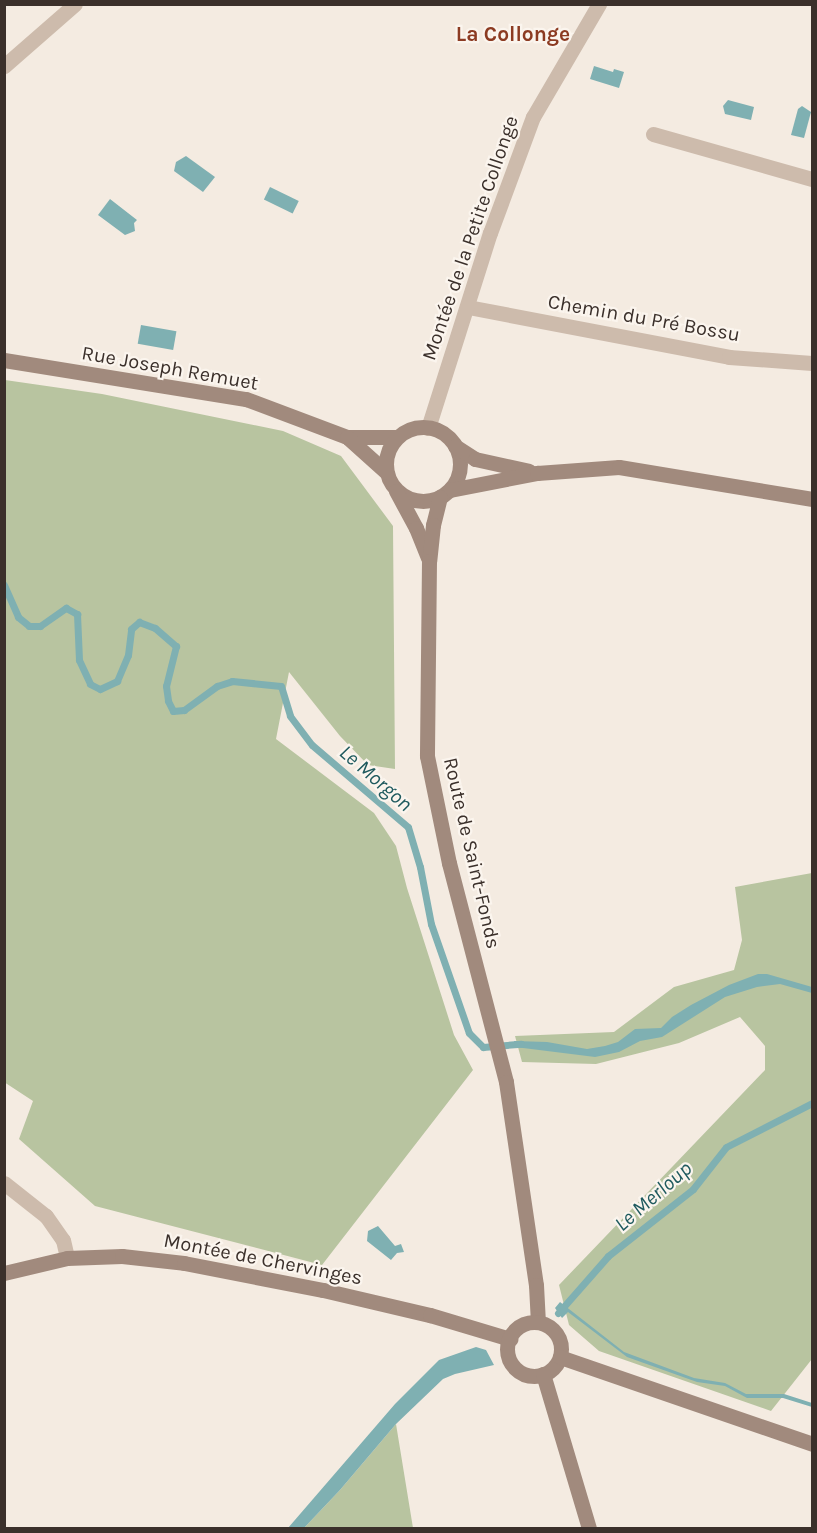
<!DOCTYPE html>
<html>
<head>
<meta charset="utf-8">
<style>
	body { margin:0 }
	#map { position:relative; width:817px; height:1533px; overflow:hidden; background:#f4ebe1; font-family:Karla,sans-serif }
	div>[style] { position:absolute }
	.green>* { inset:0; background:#b8c4a0 }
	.water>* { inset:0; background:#7fb0b2; transform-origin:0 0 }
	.stream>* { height:7px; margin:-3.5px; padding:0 3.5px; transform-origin:3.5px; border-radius:3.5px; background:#7fb0b2 }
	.street>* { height:15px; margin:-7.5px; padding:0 7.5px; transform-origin:7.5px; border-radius:7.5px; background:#cdbbac }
	.secondary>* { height:15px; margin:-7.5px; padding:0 7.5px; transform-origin:7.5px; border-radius:7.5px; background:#a18a7d }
	.secondary>.ring { margin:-7.5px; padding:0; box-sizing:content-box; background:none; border:15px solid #a18a7d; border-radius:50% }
	span { translate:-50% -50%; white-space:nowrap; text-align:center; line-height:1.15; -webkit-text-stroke:4.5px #fbf5ee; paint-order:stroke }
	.street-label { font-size:20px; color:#3b302b }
	.neighbourhood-label { font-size:21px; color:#8c3b22; font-weight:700 }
	.water-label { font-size:21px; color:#1f5a5e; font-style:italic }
	.frame { position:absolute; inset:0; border:6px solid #3b302b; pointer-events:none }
</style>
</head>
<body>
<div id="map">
	<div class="green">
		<div style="clip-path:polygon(5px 380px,102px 394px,283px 431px,341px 456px,393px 526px,395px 769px,368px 765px,340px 736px,289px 672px,276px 739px,374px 813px,396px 846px,407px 888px,454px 1035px,473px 1070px,322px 1265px,95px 1206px,19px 1139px,33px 1101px,4px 1082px)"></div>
		<div style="clip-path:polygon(812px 873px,812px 1359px,771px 1411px,599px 1351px,569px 1325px,559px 1285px,765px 1070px,765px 1046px,740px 1017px,679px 1043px,596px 1064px,522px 1062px,515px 1036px,614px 1032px,674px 987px,734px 970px,742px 940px,735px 887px)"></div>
		<div style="clip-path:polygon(396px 1424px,413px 1528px,304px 1528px,340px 1490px)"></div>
	</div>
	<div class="water">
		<div style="clip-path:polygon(594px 66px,613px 72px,614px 69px,624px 72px,619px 88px,590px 79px)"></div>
		<div style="clip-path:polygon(728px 100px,754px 107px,751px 120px,725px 114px,723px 106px)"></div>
		<div style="clip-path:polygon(802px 106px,811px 112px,804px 138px,791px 135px,798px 109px)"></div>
		<div style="clip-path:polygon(186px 156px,215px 177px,203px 192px,174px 171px,176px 162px)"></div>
		<div style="left:270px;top:187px;width:32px;height:14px;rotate:26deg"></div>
		<div style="clip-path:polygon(110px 199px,137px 220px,134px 223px,135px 231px,125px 235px,98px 215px)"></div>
		<div style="left:141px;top:325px;width:36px;height:19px;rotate:10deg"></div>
		<div style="clip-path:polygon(758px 974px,767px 974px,812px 987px,812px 993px,780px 984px,757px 987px,725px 997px,662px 1037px,640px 1041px,619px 1052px,595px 1057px,515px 1047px,514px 1041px,547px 1042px,587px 1049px,605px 1046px,618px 1042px,635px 1029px,661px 1028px,672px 1017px,691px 1005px,729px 985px)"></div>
		<div style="clip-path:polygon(378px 1226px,395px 1246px,401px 1244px,404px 1252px,397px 1253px,391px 1260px,367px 1241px,368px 1231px)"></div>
		<div style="clip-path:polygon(560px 1302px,624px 1352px,694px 1378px,725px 1383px,746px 1394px,784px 1394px,812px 1403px,812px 1407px,783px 1398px,747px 1398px,725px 1386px,697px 1382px,627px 1357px,568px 1312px,562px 1318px,555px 1308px)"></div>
		<div style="clip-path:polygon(476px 1347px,486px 1350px,494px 1365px,455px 1374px,443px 1379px,396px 1424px,340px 1490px,304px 1528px,288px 1528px,395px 1404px,439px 1360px)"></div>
	</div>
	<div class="stream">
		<div style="left:4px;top:585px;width:35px;rotate:66deg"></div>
		<div style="left:18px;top:617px;width:14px;rotate:39deg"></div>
		<div style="left:29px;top:626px;width:11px"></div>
		<div style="left:40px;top:626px;width:32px;rotate:-35deg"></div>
		<div style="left:66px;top:608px;width:13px;rotate:29deg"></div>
		<div style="left:77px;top:614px;width:46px;rotate:87.5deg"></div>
		<div style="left:79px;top:660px;width:26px;rotate:65deg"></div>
		<div style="left:90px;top:684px;width:11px;rotate:27deg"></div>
		<div style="left:100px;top:689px;width:19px;rotate:-25deg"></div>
		<div style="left:117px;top:681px;width:28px;rotate:-67deg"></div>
		<div style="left:128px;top:655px;width:26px;rotate:-83deg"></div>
		<div style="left:131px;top:629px;width:11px;rotate:-41deg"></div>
		<div style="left:139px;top:622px;width:17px;rotate:21deg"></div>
		<div style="left:155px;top:628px;width:28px;rotate:41deg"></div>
		<div style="left:176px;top:646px;width:41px;rotate:104deg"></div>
		<div style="left:166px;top:686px;width:15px;rotate:82deg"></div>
		<div style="left:168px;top:701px;width:11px;rotate:63deg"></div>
		<div style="left:173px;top:711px;width:11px;rotate:-5deg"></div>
		<div style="left:184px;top:710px;width:41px;rotate:-36deg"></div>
		<div style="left:217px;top:686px;width:16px;rotate:-18deg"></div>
		<div style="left:232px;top:681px;width:49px;rotate:5.8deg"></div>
		<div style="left:281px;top:686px;width:31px;rotate:73deg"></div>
		<div style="left:290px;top:716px;width:36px;rotate:53deg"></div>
		<div style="left:312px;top:745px;width:126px;rotate:40.5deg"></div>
		<div style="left:408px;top:827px;width:42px;rotate:73.3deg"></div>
		<div style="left:420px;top:867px;width:58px;rotate:79.1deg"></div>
		<div style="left:431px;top:924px;width:115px;rotate:70.8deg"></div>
		<div style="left:469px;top:1033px;width:20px;rotate:45deg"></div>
		<div style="left:483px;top:1047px;width:38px;rotate:-5deg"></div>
		<div style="left:558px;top:1313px;width:76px;rotate:-48.7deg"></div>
		<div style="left:608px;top:1256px;width:108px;rotate:-38.2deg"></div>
		<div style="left:693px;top:1189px;width:53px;rotate:-51.8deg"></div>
		<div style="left:726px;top:1147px;width:97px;rotate:-27.1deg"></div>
	</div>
	<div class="street">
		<div style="left:4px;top:66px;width:94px;rotate:-41.1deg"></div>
		<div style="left:653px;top:134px;width:165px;rotate:15.8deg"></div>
		<div style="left:468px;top:307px;width:266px;rotate:10.8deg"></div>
		<div style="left:729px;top:357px;width:83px;rotate:4.1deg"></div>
		<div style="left:428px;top:428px;width:205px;rotate:-72.4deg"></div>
		<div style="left:490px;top:233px;width:124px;rotate:-69.7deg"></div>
		<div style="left:533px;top:117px;width:131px;rotate:-59.7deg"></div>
		<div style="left:4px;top:1183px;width:53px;rotate:38.2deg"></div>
		<div style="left:46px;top:1216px;width:29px;rotate:55deg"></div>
		<div style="left:63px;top:1240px;width:18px;rotate:77deg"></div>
	</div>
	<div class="secondary">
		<div style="left:4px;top:360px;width:245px;rotate:9.2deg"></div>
		<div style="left:246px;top:399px;width:108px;rotate:20.6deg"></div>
		<div style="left:347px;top:437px;width:50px"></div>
		<div class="ring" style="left:386px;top:427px;width:59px;height:59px"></div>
		<div style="left:347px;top:437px;width:52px;rotate:41.9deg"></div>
		<div style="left:455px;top:446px;width:24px;rotate:33deg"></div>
		<div style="left:475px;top:459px;width:55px;rotate:12.5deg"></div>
		<div style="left:450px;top:490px;width:89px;rotate:-11.1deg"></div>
		<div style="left:537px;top:473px;width:82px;rotate:-4.2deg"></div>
		<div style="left:619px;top:467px;width:196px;rotate:9.4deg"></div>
		<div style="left:396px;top:491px;width:42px;rotate:61.6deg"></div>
		<div style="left:416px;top:528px;width:32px;rotate:68deg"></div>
		<div style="left:440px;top:497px;width:29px;rotate:104deg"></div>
		<div style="left:433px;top:525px;width:36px;rotate:96deg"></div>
		<div style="left:429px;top:561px;width:195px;rotate:90.6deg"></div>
		<div style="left:427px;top:756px;width:109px;rotate:78.4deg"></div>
		<div style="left:449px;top:863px;width:226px;rotate:75.4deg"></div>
		<div style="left:506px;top:1082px;width:205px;rotate:81.6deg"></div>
		<div style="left:536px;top:1285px;width:37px;rotate:87deg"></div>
		<div style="left:4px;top:1273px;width:65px;rotate:-13.4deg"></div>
		<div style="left:67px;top:1258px;width:55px;rotate:-2.1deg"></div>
		<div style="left:122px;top:1256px;width:62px;rotate:6.4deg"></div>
		<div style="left:184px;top:1263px;width:142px;rotate:11deg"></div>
		<div style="left:323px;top:1290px;width:110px;rotate:13.2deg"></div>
		<div style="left:430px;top:1315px;width:84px;rotate:16.7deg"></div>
		<div class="ring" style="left:507px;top:1322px;width:39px;height:39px"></div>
		<div style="left:560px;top:1357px;width:267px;rotate:19deg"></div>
		<div style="left:543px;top:1374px;width:161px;rotate:73.4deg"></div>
	</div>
	<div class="street-label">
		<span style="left:470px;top:238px;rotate:-71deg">Montée de la Petite Collonge</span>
		<span style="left:644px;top:318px;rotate:10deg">Chemin du Pré Bossu</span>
		<span style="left:170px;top:368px;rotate:10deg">Rue Joseph Remuet</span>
		<span style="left:472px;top:853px;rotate:77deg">Route de Saint-Fonds</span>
		<span style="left:263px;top:1259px;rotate:11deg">Montée de Chervinges</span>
	</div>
	<div class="neighbourhood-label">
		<span style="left:513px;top:34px">La Collonge</span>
	</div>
	<div class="water-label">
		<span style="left:376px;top:778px;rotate:41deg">Le Morgon</span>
		<span style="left:653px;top:1196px;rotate:-41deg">Le Merloup</span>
	</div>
	<div class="frame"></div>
</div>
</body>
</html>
